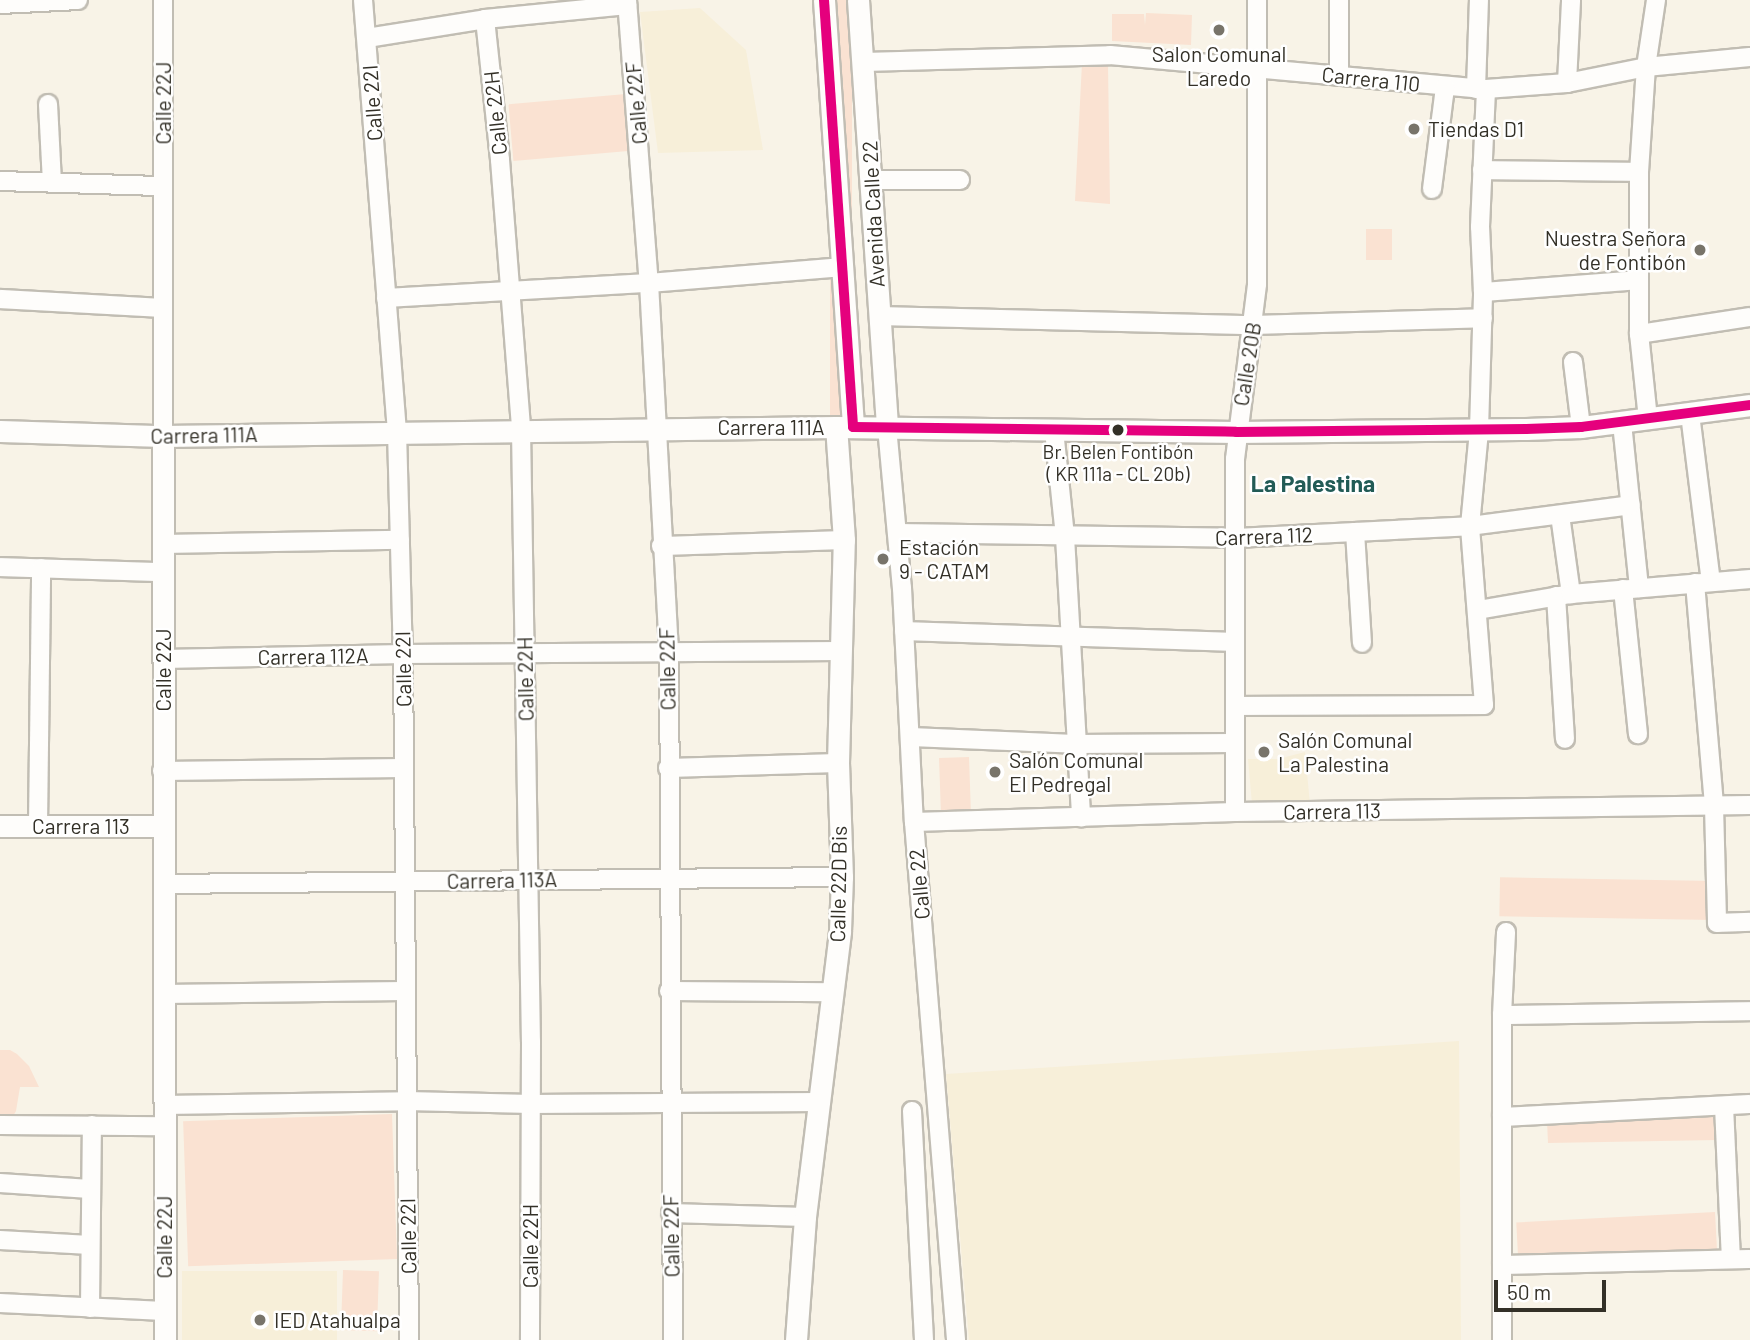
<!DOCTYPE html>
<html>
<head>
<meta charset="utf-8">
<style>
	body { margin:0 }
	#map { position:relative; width:1750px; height:1340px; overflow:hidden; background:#f8f3e7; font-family:Barlow,sans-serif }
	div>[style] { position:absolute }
	.built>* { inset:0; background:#f7efd9; transform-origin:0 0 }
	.green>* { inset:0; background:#fae2d2; transform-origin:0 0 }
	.roads { filter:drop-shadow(2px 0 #c1bdb3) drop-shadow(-2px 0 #c1bdb3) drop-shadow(0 2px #c1bdb3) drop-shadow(0 -2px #c1bdb3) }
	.minor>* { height:18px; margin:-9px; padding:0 9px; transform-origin:9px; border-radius:9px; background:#fefdfb }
	.tertiary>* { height:21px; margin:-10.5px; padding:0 10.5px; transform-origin:10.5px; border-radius:10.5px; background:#fefdfb }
	.bus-1>* { height:10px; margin:-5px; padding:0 5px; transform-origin:5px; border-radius:5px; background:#e5007d }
	.dots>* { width:19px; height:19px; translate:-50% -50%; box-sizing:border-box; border:4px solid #fff; border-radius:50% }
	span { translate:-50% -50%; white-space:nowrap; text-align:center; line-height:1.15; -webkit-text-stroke:5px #fff; paint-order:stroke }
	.bus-label { font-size:19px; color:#333027 }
	.poi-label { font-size:21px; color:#333027 }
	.left { translate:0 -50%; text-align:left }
	.right { translate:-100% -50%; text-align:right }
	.street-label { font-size:21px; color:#333027 }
	.neighbourhood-label { font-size:23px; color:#225b56; font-weight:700 }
	.scale { position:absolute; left:1494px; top:1280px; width:112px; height:32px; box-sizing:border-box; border:4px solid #333027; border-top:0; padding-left:9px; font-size:21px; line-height:24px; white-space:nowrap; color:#333027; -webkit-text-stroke:5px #fff; paint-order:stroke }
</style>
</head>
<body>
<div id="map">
	<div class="built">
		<div style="clip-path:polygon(700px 8px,746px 50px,763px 150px,658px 153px,640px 12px)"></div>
		<div style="clip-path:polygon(1305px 752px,1310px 804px,1252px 804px,1248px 759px,1278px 759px)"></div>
		<div style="clip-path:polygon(1459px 1041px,1461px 1340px,969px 1340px,946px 1074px)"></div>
		<div style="left:182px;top:1271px;width:155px;height:69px"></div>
	</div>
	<div class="green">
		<div style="left:830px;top:0;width:22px;height:417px"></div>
		<div style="clip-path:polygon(1146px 13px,1192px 15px,1191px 45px,1112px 41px,1112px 14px,1144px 14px,1145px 25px)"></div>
		<div style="clip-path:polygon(1082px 63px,1108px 64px,1110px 204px,1075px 201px)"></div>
		<div style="left:626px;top:94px;width:57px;height:118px;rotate:85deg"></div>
		<div style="left:1366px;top:229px;width:26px;height:31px"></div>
		<div style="left:969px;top:757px;width:53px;height:30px;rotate:88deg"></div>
		<div style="left:1714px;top:881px;width:39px;height:214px;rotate:91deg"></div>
		<div style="clip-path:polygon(0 1050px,10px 1050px,17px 1054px,29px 1066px,39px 1087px,20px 1087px,16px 1111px,8px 1125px,0 1125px)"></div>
		<div style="clip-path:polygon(1715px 1113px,1717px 1140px,1548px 1143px,1547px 1121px)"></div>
		<div style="left:392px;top:1114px;width:145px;height:209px;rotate:88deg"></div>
		<div style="left:1715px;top:1212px;width:42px;height:199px;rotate:87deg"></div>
		<div style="left:343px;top:1270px;width:36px;height:60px;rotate:2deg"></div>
	</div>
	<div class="roads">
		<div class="minor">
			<div style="left:363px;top:0;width:432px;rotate:85.5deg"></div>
			<div style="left:397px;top:431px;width:223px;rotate:88.5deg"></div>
			<div style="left:403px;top:654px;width:686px;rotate:89.5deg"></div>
			<div style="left:627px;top:0;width:284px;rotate:85.6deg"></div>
			<div style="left:649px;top:283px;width:372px;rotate:86.9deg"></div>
			<div style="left:669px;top:654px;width:686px;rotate:89.67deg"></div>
			<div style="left:1339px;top:0;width:76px;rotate:90deg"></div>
			<div style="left:0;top:4px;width:78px;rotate:-2.9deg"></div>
			<div style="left:485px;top:19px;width:142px;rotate:83.9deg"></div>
			<div style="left:500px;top:160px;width:270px;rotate:85.5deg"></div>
			<div style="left:521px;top:429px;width:613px;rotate:89.07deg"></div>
			<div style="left:531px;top:1042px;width:298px;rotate:90.2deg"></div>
			<div style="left:367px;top:38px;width:120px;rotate:-9.1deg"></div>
			<div style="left:485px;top:19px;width:143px;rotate:-5.6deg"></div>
			<div style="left:864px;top:62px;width:246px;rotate:-1.6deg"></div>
			<div style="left:1110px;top:55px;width:378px;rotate:5.2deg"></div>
			<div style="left:1486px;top:89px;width:81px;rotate:-4.2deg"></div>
			<div style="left:1567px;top:83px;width:81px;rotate:-11.4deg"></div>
			<div style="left:1646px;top:67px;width:104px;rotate:-5.5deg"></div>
			<div style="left:1567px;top:83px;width:83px;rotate:-87.2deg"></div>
			<div style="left:1476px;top:89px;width:89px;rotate:-88.1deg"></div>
			<div style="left:48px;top:104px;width:79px;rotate:87.1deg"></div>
			<div style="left:1482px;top:170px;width:157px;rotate:0.7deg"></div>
			<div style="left:872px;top:180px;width:88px"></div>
			<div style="left:0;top:181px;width:163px;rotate:1.8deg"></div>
			<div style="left:1432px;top:189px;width:103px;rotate:-82.7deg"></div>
			<div style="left:1483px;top:292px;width:155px;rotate:-4.4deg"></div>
			<div style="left:386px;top:298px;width:263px;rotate:-3.3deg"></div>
			<div style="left:649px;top:283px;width:195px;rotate:-4.7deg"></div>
			<div style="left:0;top:299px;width:163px;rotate:3.2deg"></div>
			<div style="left:879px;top:316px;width:374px;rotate:1.4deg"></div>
			<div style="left:1253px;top:325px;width:230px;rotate:-1.7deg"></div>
			<div style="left:1639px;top:334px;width:112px;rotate:-8.7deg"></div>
			<div style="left:1573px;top:362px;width:65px;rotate:83deg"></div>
			<div style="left:1690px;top:414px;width:169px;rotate:82.9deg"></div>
			<div style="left:1648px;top:419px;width:85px;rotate:-96deg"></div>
			<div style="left:1639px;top:334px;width:162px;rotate:-90deg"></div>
			<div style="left:1639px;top:172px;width:105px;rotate:-86.2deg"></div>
			<div style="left:1646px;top:67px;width:68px;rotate:-81.5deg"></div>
			<div style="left:1622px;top:423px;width:166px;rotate:84.1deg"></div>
			<div style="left:887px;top:427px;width:162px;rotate:84.7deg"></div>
			<div style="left:902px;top:588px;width:234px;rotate:87.1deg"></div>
			<div style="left:914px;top:822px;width:520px;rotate:85.36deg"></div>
			<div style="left:1054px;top:430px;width:108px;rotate:84.1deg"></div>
			<div style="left:1065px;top:537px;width:281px;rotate:86.7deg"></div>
			<div style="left:163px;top:436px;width:436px;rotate:-90deg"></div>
			<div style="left:1560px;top:515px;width:80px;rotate:82.1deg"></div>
			<div style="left:1355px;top:532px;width:111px;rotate:86.4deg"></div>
			<div style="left:897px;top:533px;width:339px;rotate:0.8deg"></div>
			<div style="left:1236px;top:538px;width:234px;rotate:-2.9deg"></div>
			<div style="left:1470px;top:526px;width:162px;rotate:-7.4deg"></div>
			<div style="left:163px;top:544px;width:237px;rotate:-1deg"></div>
			<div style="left:661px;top:546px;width:183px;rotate:-1.9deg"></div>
			<div style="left:0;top:567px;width:163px;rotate:1.8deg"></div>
			<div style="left:1695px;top:583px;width:224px;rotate:85.1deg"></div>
			<div style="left:1714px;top:806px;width:117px;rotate:88.5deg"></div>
			<div style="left:1717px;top:923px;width:33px;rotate:-2deg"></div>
			<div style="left:1623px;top:589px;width:146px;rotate:84.1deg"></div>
			<div style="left:1556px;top:596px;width:143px;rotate:86.4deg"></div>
			<div style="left:1478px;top:610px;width:94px;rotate:-9.8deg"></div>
			<div style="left:1571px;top:594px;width:180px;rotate:-4.8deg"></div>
			<div style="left:904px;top:631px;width:331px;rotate:1.9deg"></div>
			<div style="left:163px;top:659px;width:240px;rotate:-1.2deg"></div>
			<div style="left:403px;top:654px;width:437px;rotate:-0.4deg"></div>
			<div style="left:1235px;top:706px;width:249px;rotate:-0.2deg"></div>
			<div style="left:1484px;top:705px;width:180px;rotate:-94.5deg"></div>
			<div style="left:1470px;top:526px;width:96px;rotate:-84.6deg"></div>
			<div style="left:1479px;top:430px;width:138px;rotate:-88.3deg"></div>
			<div style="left:1483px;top:292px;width:65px;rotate:-92.6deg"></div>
			<div style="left:1480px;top:227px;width:138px;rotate:-87.5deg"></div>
			<div style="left:911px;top:737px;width:164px;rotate:2.4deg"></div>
			<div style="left:1075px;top:744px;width:160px;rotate:-0.4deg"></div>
			<div style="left:668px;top:768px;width:170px;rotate:-1.7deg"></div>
			<div style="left:162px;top:771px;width:241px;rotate:-0.7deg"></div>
			<div style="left:1235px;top:812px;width:353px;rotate:-90deg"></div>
			<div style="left:1235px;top:459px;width:176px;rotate:-82.8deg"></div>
			<div style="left:1257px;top:284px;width:284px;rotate:-90deg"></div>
			<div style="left:914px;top:822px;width:321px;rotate:-1.8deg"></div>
			<div style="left:1235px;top:812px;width:515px;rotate:-0.78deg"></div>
			<div style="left:38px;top:826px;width:258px;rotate:-89.3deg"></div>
			<div style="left:163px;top:884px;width:679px;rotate:-0.59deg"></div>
			<div style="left:669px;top:991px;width:163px;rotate:0.4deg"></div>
			<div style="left:163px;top:994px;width:241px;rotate:-0.7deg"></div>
			<div style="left:1502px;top:1015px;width:248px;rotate:-0.9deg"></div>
			<div style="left:164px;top:1105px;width:243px;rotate:-0.9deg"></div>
			<div style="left:407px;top:1101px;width:124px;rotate:1.4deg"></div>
			<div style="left:531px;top:1104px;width:290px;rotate:-0.4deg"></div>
			<div style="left:1724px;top:1106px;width:153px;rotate:87.4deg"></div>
			<div style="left:912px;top:1111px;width:229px;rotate:87deg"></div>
			<div style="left:1502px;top:1117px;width:248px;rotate:-3deg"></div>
			<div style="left:0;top:1125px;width:163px;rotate:0.4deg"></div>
			<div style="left:0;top:1183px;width:90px;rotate:3.8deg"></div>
			<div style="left:671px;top:1213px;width:134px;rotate:1.7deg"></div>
			<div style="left:0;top:1240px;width:90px;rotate:3.2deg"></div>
			<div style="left:1502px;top:1265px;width:248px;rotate:-1.4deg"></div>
			<div style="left:0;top:1303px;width:164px;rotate:2.8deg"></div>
			<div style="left:90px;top:1308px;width:183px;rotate:-89.4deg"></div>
			<div style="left:1502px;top:1340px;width:325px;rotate:-90deg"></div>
			<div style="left:1502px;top:1015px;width:83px;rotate:-87.2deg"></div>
		</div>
		<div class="tertiary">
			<div style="left:824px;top:0;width:428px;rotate:86.1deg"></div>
			<div style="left:858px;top:0;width:428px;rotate:86.1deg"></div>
			<div style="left:0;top:431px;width:163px;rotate:1.8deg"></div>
			<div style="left:163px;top:436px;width:673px;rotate:-0.77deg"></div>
			<div style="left:836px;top:427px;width:400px;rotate:0.7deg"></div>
			<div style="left:1236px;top:432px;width:290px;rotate:-0.6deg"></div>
			<div style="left:1526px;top:429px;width:55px;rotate:-2.1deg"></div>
			<div style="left:1581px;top:427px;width:170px;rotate:-7.4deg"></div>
			<div style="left:163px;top:436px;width:904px;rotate:89.87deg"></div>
			<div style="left:0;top:826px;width:163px"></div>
			<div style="left:796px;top:1340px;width:123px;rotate:-85.8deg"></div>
			<div style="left:805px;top:1217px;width:288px;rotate:-83deg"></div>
			<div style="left:840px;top:931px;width:54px;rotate:-87.9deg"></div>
			<div style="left:842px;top:877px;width:114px;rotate:-92deg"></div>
			<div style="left:838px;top:763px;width:223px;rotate:-88.5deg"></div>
			<div style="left:844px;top:540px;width:113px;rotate:-94deg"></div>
		</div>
	</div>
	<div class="bus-1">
		<div style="left:824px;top:0;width:428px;rotate:86.1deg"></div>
		<div style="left:853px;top:427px;width:383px;rotate:0.7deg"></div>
		<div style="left:1236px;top:432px;width:290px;rotate:-0.6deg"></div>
		<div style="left:1526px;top:429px;width:55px;rotate:-2.1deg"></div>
		<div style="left:1581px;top:427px;width:170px;rotate:-7.4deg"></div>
	</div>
	<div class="dots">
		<div style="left:1219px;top:30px;background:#78746a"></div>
		<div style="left:1414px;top:129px;background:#78746a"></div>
		<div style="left:1700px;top:250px;background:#78746a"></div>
		<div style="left:1118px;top:430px;background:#333027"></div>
		<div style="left:883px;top:559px;background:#78746a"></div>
		<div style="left:1264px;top:752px;background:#78746a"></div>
		<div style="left:995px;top:772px;background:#78746a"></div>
		<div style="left:260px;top:1320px;background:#78746a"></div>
	</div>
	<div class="bus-label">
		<span style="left:1118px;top:463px">Br. Belen Fontibón<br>( KR 111a - CL 20b)</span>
	</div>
	<div class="poi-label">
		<span style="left:1219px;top:66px">Salon Comunal<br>Laredo</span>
		<span class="left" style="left:1428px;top:129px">Tiendas D1</span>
		<span class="right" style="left:1686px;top:250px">Nuestra Señora<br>de Fontibón</span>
		<span class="left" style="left:899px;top:559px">Estación<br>9 - CATAM</span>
		<span class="left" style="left:1278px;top:752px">Salón Comunal<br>La Palestina</span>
		<span class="left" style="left:1009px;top:772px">Salón Comunal<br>El Pedregal</span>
		<span class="left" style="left:274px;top:1320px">IED Atahualpa</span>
	</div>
	<div class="street-label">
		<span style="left:1371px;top:79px;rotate:6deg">Carrera 110</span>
		<span style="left:163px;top:103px;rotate:-90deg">Calle 22J</span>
		<span style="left:372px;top:103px;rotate:-94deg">Calle 22I</span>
		<span style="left:636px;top:103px;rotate:-95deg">Calle 22F</span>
		<span style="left:495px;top:113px;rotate:-96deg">Calle 22H</span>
		<span style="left:873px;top:214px;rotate:-93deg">Avenida Calle 22</span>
		<span style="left:1247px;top:364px;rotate:-81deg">Calle 20B</span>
		<span style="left:771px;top:427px">Carrera 111A</span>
		<span style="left:204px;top:435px;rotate:-1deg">Carrera 111A</span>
		<span style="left:1264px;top:536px;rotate:-2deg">Carrera 112</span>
		<span style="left:313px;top:656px;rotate:-1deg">Carrera 112A</span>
		<span style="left:403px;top:669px;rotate:-91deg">Calle 22I</span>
		<span style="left:667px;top:669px;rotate:-91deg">Calle 22F</span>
		<span style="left:163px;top:670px;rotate:-90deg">Calle 22J</span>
		<span style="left:525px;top:679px;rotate:-91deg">Calle 22H</span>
		<span style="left:1332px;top:811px;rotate:-1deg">Carrera 113</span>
		<span style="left:81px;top:826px">Carrera 113</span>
		<span style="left:502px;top:880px;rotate:-1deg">Carrera 113A</span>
		<span style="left:838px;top:884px;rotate:-89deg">Calle 22D Bis</span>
		<span style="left:919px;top:884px;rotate:-95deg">Calle 22</span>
		<span style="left:408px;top:1236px;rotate:-91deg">Calle 22I</span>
		<span style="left:671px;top:1236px;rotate:-91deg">Calle 22F</span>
		<span style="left:164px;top:1237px;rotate:-90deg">Calle 22J</span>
		<span style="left:530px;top:1246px;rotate:-90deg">Calle 22H</span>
	</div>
	<div class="neighbourhood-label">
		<span style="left:1313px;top:483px">La Palestina</span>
	</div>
	<div class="scale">50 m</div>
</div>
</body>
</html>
